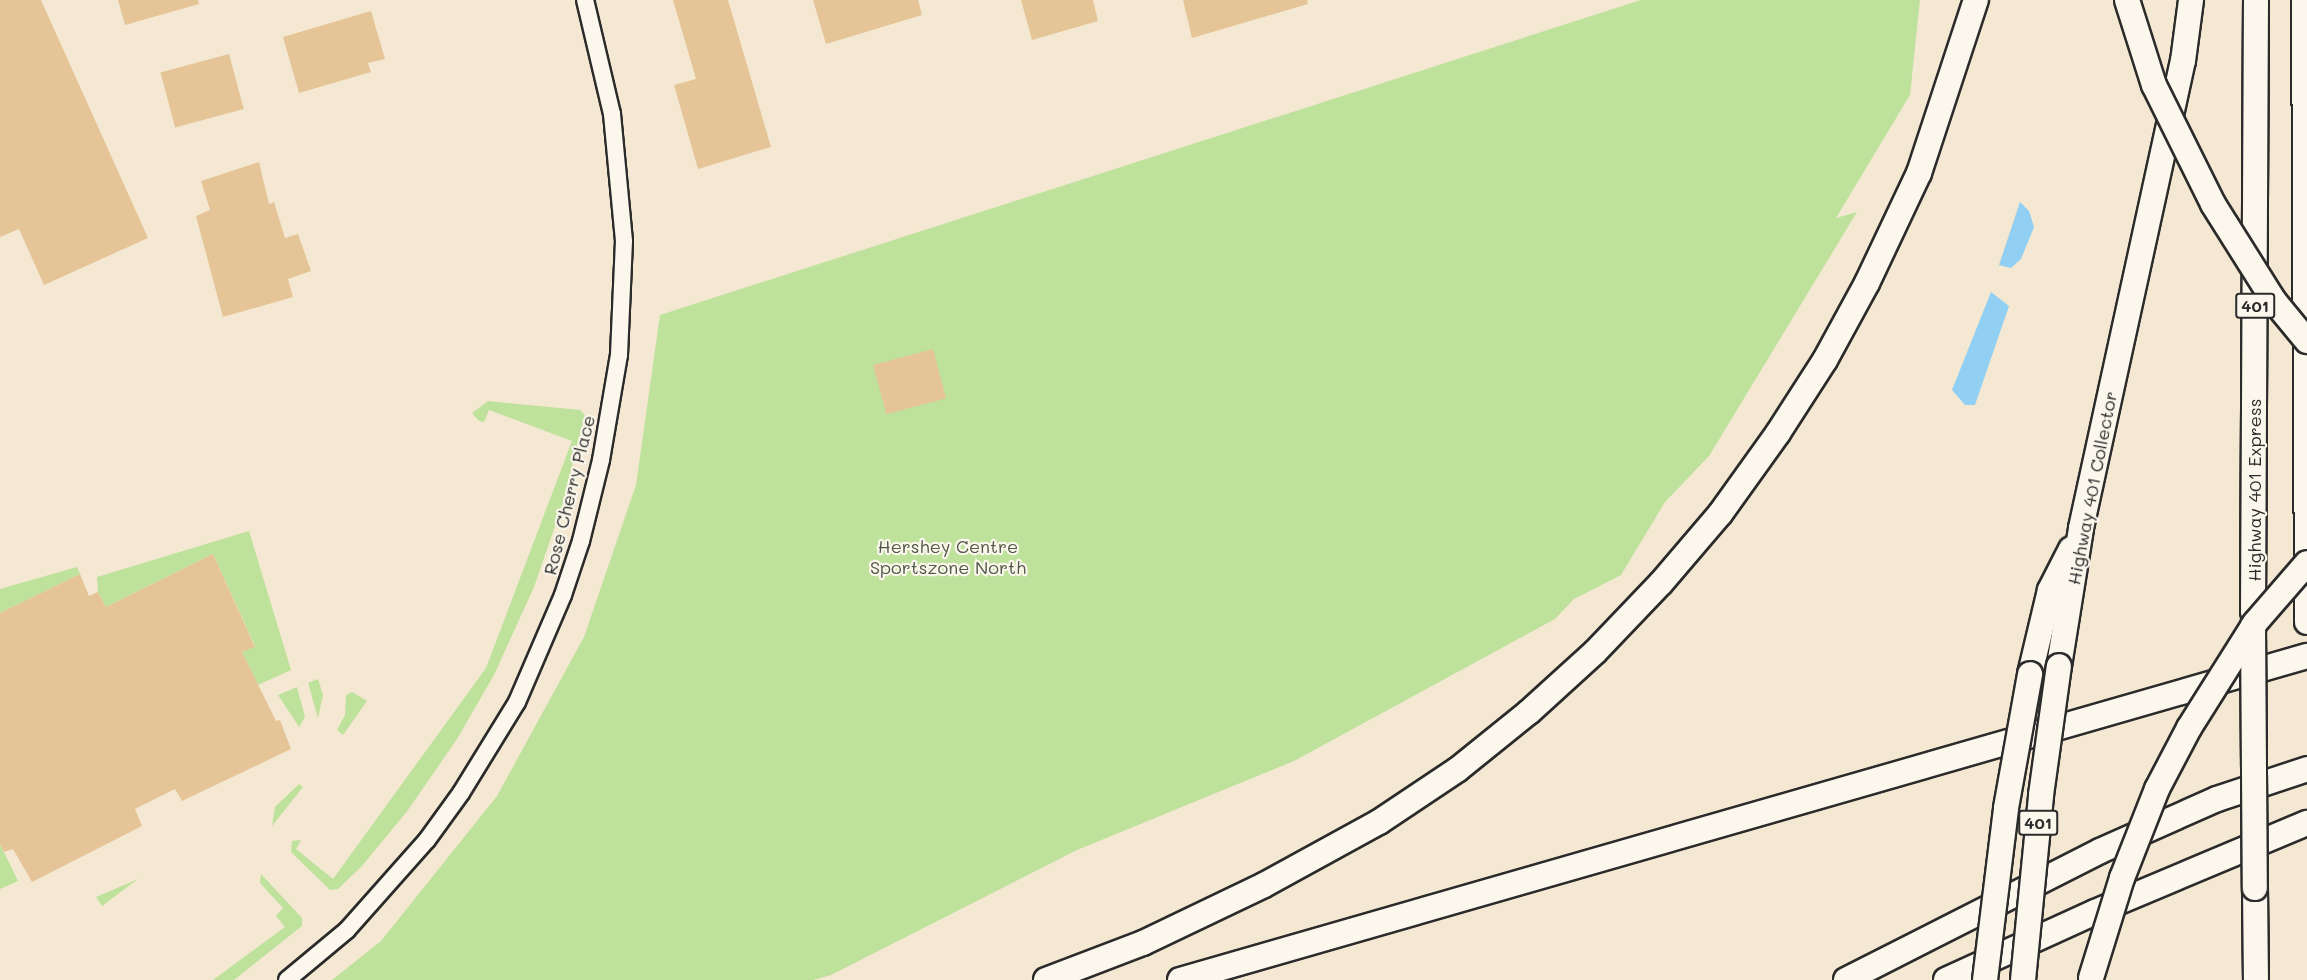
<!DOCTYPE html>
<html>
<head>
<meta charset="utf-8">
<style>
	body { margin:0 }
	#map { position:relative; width:2307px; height:980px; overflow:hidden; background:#f4e8d2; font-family:Mali,sans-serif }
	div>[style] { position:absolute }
	.green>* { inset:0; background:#bee19b }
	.water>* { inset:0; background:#91d0f2 }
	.building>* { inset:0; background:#e5c597; transform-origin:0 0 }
	.roads { filter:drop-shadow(2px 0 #2b2b2b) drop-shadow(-2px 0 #2b2b2b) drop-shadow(0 2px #2b2b2b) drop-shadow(0 -2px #2b2b2b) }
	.minor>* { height:16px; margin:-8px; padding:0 8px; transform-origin:8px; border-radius:8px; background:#fbf7ec }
	.highway>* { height:24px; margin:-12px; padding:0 12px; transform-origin:12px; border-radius:12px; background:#fbf7ec }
	.bridges { filter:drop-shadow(2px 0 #2b2b2b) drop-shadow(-2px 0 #2b2b2b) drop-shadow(0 2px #2b2b2b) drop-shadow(0 -2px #2b2b2b) }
	.highway-bridge>* { height:24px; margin:-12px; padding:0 12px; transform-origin:12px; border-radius:12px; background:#fbf7ec }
	span { translate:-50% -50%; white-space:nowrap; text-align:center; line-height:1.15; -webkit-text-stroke:4.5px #fbf7ec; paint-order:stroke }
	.shield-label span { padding:2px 4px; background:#fbf7ec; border:2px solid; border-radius:4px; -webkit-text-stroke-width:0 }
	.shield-label { font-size:16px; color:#2b2b2b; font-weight:700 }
	.street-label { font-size:18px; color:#2b2b2b }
	.park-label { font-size:18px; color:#505847 }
</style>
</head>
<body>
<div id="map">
	<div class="green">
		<div style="clip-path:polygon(1641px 0,1920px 0,1910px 95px,1836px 218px,1857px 212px,1709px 456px,1665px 502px,1621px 575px,1574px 599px,1555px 619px,1294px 761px,1077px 850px,831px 975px,813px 980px,332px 980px,381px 941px,497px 796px,584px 637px,636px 485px,660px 315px)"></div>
		<div style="clip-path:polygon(488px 401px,580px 410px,585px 415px,562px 506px,534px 587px,494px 675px,457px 739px,408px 810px,362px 866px,338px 889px,330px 890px,291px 852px,292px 841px,301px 840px,296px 849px,333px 879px,486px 668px,572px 441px,489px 410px,484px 422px,479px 421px,472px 413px)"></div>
		<div style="clip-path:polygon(249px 531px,291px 670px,258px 685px,242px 652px,255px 646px,213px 554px,106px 607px,98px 592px,97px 577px)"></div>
		<div style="clip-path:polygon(77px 567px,80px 574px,0 613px,0 589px)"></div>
		<div style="clip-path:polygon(318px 679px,323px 695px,318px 718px,308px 683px)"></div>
		<div style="clip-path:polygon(297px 687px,305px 717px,299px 727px,278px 695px)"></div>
		<div style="clip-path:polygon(352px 692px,367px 701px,343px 735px,337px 730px,345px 715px,346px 695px)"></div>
		<div style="clip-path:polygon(299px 784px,303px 787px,272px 826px,275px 807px)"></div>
		<div style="clip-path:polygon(0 844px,18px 881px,0 889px)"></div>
		<div style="clip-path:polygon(261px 874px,302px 918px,302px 926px,234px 980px,213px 980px,285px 927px,276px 916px,283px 908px,260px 883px)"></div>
		<div style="clip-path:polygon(138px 879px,102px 906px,96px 897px)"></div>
	</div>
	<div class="water">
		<div style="clip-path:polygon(2020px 202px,2029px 211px,2034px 227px,2021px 259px,2011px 268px,1999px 265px)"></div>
		<div style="clip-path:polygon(1991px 292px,2009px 306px,1975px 405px,1965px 405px,1952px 390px)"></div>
	</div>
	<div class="building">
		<div style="clip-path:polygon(0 0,41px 0,148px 238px,44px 285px,19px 229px,0 237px)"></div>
		<div style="clip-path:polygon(118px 0,198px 0,199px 4px,125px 25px)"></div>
		<div style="clip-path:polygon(673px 0,728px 0,771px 147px,698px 169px,674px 85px,696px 79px)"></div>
		<div style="clip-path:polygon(813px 0,918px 0,922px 15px,826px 44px)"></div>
		<div style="clip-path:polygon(1021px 0,1093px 0,1098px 21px,1032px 40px)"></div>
		<div style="clip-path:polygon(1183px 0,1307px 0,1308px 4px,1192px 38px)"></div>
		<div style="clip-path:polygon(371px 11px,385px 59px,368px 63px,371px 72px,299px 93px,283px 37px)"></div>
		<div style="left:229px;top:54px;width:57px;height:71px;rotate:75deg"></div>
		<div style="clip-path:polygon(259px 162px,269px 204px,274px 202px,285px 238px,298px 234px,311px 271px,288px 279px,293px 297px,223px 317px,196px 216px,210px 210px,201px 181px)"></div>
		<div style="left:933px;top:349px;width:51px;height:62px;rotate:75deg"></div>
		<div style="clip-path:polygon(213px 554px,255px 647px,242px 652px,276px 721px,280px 720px,291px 749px,182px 801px,175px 789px,135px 809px,142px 826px,32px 882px,13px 849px,4px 852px,0 844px,0 613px,80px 574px,89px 596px,98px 592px,106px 607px)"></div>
	</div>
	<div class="roads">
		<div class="minor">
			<div style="left:287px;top:980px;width:78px;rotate:-39.8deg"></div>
			<div style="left:347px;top:930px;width:120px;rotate:-48.4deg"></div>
			<div style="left:427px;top:840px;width:58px;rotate:-54.1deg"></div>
			<div style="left:461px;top:793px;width:107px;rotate:-58.4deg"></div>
			<div style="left:517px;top:702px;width:116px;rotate:-66.7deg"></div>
			<div style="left:563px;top:595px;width:57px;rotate:-71.6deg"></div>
			<div style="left:581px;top:541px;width:83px;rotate:-76.1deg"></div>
			<div style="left:601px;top:460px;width:107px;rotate:-80.3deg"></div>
			<div style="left:619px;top:355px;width:114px;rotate:-87.5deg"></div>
			<div style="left:624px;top:241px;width:128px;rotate:-95.4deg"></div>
			<div style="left:612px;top:114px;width:117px;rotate:-103.3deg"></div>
		</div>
		<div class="highway">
			<div style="left:2304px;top:0;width:622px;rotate:89.72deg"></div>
			<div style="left:2253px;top:612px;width:612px;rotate:-89.72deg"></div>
			<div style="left:2059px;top:666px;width:140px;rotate:-80.9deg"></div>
			<div style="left:2081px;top:528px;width:478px;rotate:-77.7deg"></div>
			<div style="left:2183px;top:61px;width:62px;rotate:-82.5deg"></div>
			<div style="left:2030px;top:674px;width:86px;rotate:-76.6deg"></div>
			<div style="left:2050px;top:590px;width:46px;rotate:-62.9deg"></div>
			<div style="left:2255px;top:888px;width:92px;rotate:89.4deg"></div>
			<div style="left:1046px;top:980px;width:104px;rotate:-20.9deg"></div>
			<div style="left:1143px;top:943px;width:134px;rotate:-25.6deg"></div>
			<div style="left:1264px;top:885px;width:131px;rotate:-28.7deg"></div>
			<div style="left:1379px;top:822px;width:94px;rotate:-33.7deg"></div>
			<div style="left:1457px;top:770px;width:92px;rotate:-38.9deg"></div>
			<div style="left:1529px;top:712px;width:89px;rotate:-42.3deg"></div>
			<div style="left:1595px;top:652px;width:95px;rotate:-46.3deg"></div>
			<div style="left:1661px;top:583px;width:91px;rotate:-49.5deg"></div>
			<div style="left:1720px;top:514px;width:100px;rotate:-54.4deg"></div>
			<div style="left:1778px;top:433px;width:87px;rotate:-57.2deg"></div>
			<div style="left:1825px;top:360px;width:88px;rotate:-61.4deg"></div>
			<div style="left:1867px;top:283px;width:122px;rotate:-64.7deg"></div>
			<div style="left:1919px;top:173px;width:182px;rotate:-71.8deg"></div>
			<div style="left:1180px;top:980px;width:1173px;rotate:-16.04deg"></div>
			<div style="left:1846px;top:980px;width:285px;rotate:-26.9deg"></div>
			<div style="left:2100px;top:851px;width:128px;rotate:-24deg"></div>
			<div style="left:2217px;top:799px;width:95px;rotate:-18.4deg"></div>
			<div style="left:1946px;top:980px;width:164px;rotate:-24.5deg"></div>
			<div style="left:2095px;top:912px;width:230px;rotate:-22.8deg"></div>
		</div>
	</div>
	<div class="bridges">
		<div class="highway-bridge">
			<div style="left:2127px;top:0;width:89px;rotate:72.4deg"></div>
			<div style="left:2154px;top:85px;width:133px;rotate:63.6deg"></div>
			<div style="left:2213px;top:204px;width:115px;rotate:57.8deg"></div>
			<div style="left:2274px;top:301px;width:52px;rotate:50.5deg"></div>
			<div style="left:2253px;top:626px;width:262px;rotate:89.6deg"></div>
			<div style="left:2091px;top:978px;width:105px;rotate:-72.8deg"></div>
			<div style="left:2122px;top:878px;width:96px;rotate:-68.5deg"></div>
			<div style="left:2157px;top:789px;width:69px;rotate:-62.3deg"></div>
			<div style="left:2189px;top:728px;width:124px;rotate:-57.8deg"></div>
			<div style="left:2255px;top:623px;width:79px;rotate:-49.1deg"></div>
			<div style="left:1985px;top:980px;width:173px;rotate:-83deg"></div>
			<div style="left:2006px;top:808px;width:136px;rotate:-79.8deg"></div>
			<div style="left:2023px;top:980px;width:186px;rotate:-84.4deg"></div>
			<div style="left:2041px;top:795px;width:130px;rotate:-82.1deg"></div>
		</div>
	</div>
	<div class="shield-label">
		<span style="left:2255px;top:306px">401</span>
		<span style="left:2038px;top:823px">401</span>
	</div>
	<div class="street-label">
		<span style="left:2092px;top:488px;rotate:-79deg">Highway 401 Collector</span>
		<span style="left:2254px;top:490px;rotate:-90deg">Highway 401 Express</span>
		<span style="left:569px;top:495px;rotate:-76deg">Rose Cherry Place</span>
	</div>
	<div class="park-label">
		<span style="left:948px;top:557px">Hershey Centre<br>Sportszone North</span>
	</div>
</div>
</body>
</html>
